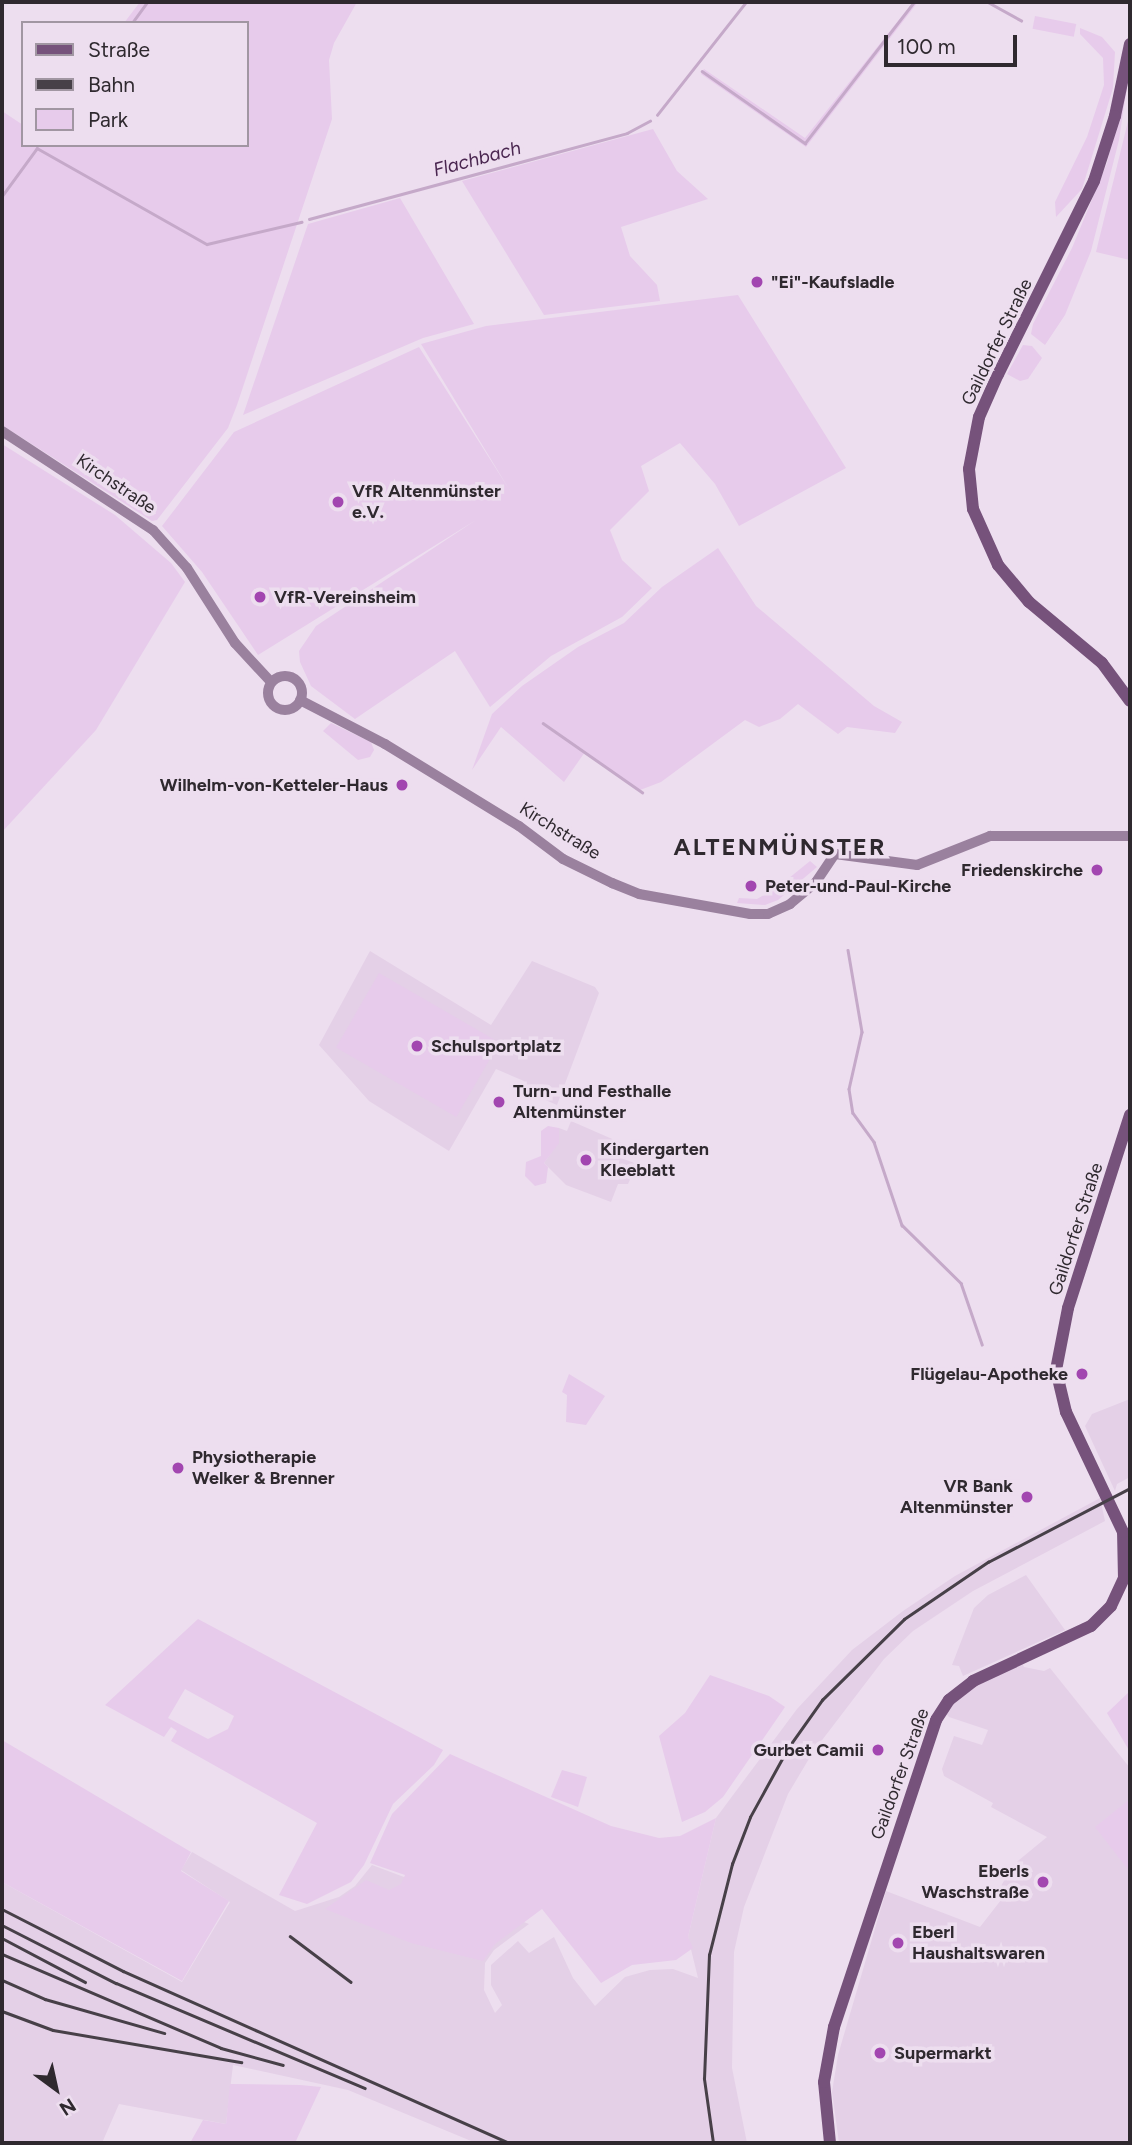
<!DOCTYPE html>
<html>
<head>
<meta charset="utf-8">
<style>
	body { margin:0 }
	#map { position:relative; width:1132px; height:2145px; overflow:hidden; background:#eddeef; font-family:Figtree,sans-serif }
	div>[style] { position:absolute }
	.built>* { inset:0; background:#e4d0e7 }
	.green>* { inset:0; background:#e7cbeb; transform-origin:0 0 }
	.stream>* { height:2.5px; margin:-1.25px; padding:0 1.25px; transform-origin:1.25px; border-radius:1.25px; background:#c5a9c9 }
	.tertiary>* { height:10px; margin:-5px; padding:0 5px; transform-origin:5px; border-radius:5px; background:#9a819e }
	.tertiary>.ring { margin:-5px; padding:0; box-sizing:content-box; background:none; border:10px solid #9a819e; border-radius:50% }
	.secondary>* { height:12px; margin:-6px; padding:0 6px; transform-origin:6px; border-radius:6px; background:#76527b }
	.rail>* { height:2.5px; margin:-1.25px; padding:0 1.25px; transform-origin:1.25px; border-radius:1.25px; background:#474048 }
	.dots>* { width:19px; height:19px; translate:-50% -50%; box-sizing:border-box; border:4px solid #eddeef; border-radius:50% }
	span { translate:-50% -50%; white-space:nowrap; text-align:center; line-height:1.15; -webkit-text-stroke:7px #eddeef; paint-order:stroke }
	.poi-label { font-size:18px; color:#2f292f; font-weight:700 }
	.left { translate:0 -50%; text-align:left }
	.right { translate:-100% -50%; text-align:right }
	.street-label { font-size:18px; color:#2f292f }
	.water-label { font-size:19px; color:#4a2650; font-style:italic }
	.district-label { font-size:24px; color:#2f292f; font-weight:700; letter-spacing:2px }
	.frame { position:absolute; inset:0; border:4px solid #2f292f; pointer-events:none }
	.legend { position:absolute; left:21px; top:21px; width:228px; height:126px; box-sizing:border-box; background:#eddeef; border:2px solid #a196a2; margin:0; padding:9px 12px; list-style:none; font-size:21px; color:#2f292f }
	.legend li { display:flex; align-items:center; gap:14px; height:35px }
	.legend b { width:35px; border:2px solid #a196a2 }
	.north { position:absolute; left:21px; top:2054px; width:70px; height:70px; -webkit-text-stroke:5px #eddeef; paint-order:stroke; rotate:147deg; font-size:19px; font-weight:700; line-height:28px; text-align:center; color:#2f292f }
	.north::after { content:''; display:block; margin:auto; width:24px; height:32px; background:#2f292f; clip-path:polygon(50% 0,100% 100%,50% 72%,0 100%) }
	.scale { position:absolute; left:884px; top:35px; width:133px; height:32px; box-sizing:border-box; border:4px solid #2f292f; border-top:0; padding-left:9px; font-size:21px; line-height:24px; white-space:nowrap; color:#2f292f; -webkit-text-stroke:5px #eddeef; paint-order:stroke }
</style>
</head>
<body>
<div id="map">
	<div class="built">
		<div style="clip-path:polygon(370px 951px,491px 1025px,532px 961px,595px 987px,599px 993px,557px 1105px,520px 1089px,524px 1081px,496px 1069px,449px 1151px,369px 1101px,319px 1045px)"></div>
		<div style="clip-path:polygon(571px 1121px,626px 1145px,621px 1158px,637px 1164px,628px 1184px,618px 1184px,611px 1202px,566px 1185px,544px 1163px,558px 1143px,559px 1128px,567px 1131px)"></div>
		<div style="clip-path:polygon(1130px 1399px,1130px 1477px,1117px 1484px,1115px 1491px,1085px 1426px,1092px 1414px)"></div>
		<div style="clip-path:polygon(1100px 1498px,1105px 1521px,973px 1591px,913px 1631px,884px 1659px,813px 1752px,788px 1794px,744px 1907px,734px 1952px,732px 2068px,747px 2143px,476px 2143px,348px 2090px,233px 2065px,226px 2124px,119px 2104px,102px 2143px,2px 2143px,2px 1882px,182px 1982px,230px 1902px,181px 1870px,192px 1852px,295px 1911px,339px 1897px,355px 1886px,372px 1865px,529px 1924px,494px 1950px,485px 1963px,484px 1990px,495px 2013px,502px 2005px,491px 1985px,491px 1965px,518px 1941px,529px 1953px,554px 1937px,573px 1978px,595px 2006px,625px 1977px,650px 1970px,673px 1969px,698px 1978px,688px 1937px,716px 1818px,797px 1709px,852px 1650px,903px 1611px,955px 1576px)"></div>
		<div style="clip-path:polygon(1026px 1575px,1065px 1630px,963px 1676px,959px 1666px,952px 1665px,974px 1608px,988px 1595px)"></div>
		<div style="clip-path:polygon(1021px 1660px,1024px 1667px,1044px 1671px,1050px 1668px,1130px 1768px,1130px 2143px,839px 2143px,832px 2092px,838px 2055px,886px 1891px,980px 1927px,1008px 1891px,1001px 1886px,1013px 1865px,1047px 1837px,991px 1807px,993px 1803px,944px 1776px,942px 1769px,954px 1736px,982px 1745px,988px 1730px,949px 1717px,942px 1709px,949px 1700px)"></div>
	</div>
	<div class="green">
		<div style="clip-path:polygon(140px 2px,357px 2px,334px 43px,329px 60px,332px 119px,237px 405px,228px 428px,157px 520px,152px 521px,2px 425px,2px 111px,23px 125px,23px 145px,247px 145px,247px 23px,124px 23px)"></div>
		<div style="clip-path:polygon(913px 2px,918px 2px,806px 147px,701px 74px,704px 69px,805px 138px)"></div>
		<div style="left:1035px;top:16px;width:42px;height:13px;rotate:11deg"></div>
		<div style="clip-path:polygon(1080px 28px,1102px 37px,1115px 52px,1113px 88px,1082px 189px,1056px 217px,1055px 202px,1087px 137px,1104px 85px,1103px 58px,1080px 34px)"></div>
		<div style="clip-path:polygon(1130px 67px,1119px 140px,1091px 251px,1065px 315px,1045px 345px,1031px 334px,1033px 324px,1072px 248px,1107px 163px)"></div>
		<div style="clip-path:polygon(1130px 113px,1130px 260px,1096px 252px)"></div>
		<div style="clip-path:polygon(653px 129px,677px 171px,708px 199px,621px 227px,630px 256px,657px 285px,660px 301px,544px 315px,462px 181px)"></div>
		<div style="clip-path:polygon(400px 198px,474px 324px,423px 338px,243px 415px,308px 224px)"></div>
		<div style="clip-path:polygon(738px 295px,846px 468px,739px 526px,715px 484px,680px 443px,641px 466px,649px 491px,610px 530px,622px 560px,652px 588px,622px 617px,551px 656px,490px 707px,455px 651px,355px 719px,311px 686px,300px 662px,299px 651px,316px 626px,476px 520px,258px 655px,202px 572px,162px 526px,234px 432px,419px 347px,512px 494px,421px 344px,486px 326px)"></div>
		<div style="clip-path:polygon(1023px 345px,1032px 346px,1042px 358px,1028px 379px,1020px 381px,1007px 374px)"></div>
		<div style="clip-path:polygon(2px 444px,115px 515px,171px 563px,185px 582px,96px 730px,2px 832px)"></div>
		<div style="clip-path:polygon(718px 548px,756px 606px,874px 706px,902px 722px,895px 733px,847px 727px,838px 734px,798px 704px,780px 719px,759px 727px,745px 720px,661px 782px,640px 790px,585px 752px,564px 782px,501px 727px,472px 770px,492px 714px,522px 686px,578px 647px,624px 623px,662px 587px)"></div>
		<div style="clip-path:polygon(331px 723px,371px 742px,374px 750px,370px 757px,358px 760px,323px 731px)"></div>
		<div style="clip-path:polygon(810px 861px,817px 867px,778px 900px,765px 905px,737px 903px,739px 898px,757px 899px,778px 887px)"></div>
		<div style="left:379px;top:973px;width:139px;height:86px;rotate:30deg"></div>
		<div style="clip-path:polygon(548px 1126px,559px 1128px,559px 1143px,544px 1163px,548px 1167px,546px 1183px,535px 1186px,525px 1176px,526px 1162px,541px 1156px,541px 1131px)"></div>
		<div style="clip-path:polygon(569px 1374px,605px 1396px,586px 1425px,566px 1422px,567px 1395px,562px 1392px)"></div>
		<div style="clip-path:polygon(evenodd,198px 1619px,443px 1750px,434px 1765px,393px 1804px,364px 1865px,351px 1882px,307px 1904px,279px 1895px,317px 1823px,171px 1741px,177px 1731px,171px 1727px,164px 1737px,105px 1705px,198px 1619px,185px 1689px,234px 1716px,228px 1729px,208px 1739px,168px 1718px,185px 1689px)"></div>
		<div style="clip-path:polygon(710px 1675px,769px 1696px,785px 1707px,723px 1797px,705px 1812px,682px 1822px,659px 1736px,685px 1713px)"></div>
		<div style="clip-path:polygon(1130px 1691px,1130px 1752px,1107px 1713px)"></div>
		<div style="clip-path:polygon(2px 1740px,191px 1852px,181px 1871px,229px 1901px,182px 1981px,2px 1882px)"></div>
		<div style="clip-path:polygon(450px 1754px,611px 1826px,659px 1838px,680px 1836px,716px 1818px,688px 1937px,693px 1948px,676px 1960px,632px 1965px,601px 1983px,542px 1909px,495px 1944px,483px 1961px,411px 1943px,325px 1909px,366px 1880px,389px 1890px,401px 1884px,405px 1875px,370px 1863px,392px 1814px)"></div>
		<div style="clip-path:polygon(562px 1770px,587px 1777px,578px 1807px,551px 1797px)"></div>
		<div style="clip-path:polygon(1130px 1799px,1130px 1872px,1095px 1827px)"></div>
		<div style="clip-path:polygon(230px 2084px,300px 2085px,321px 2087px,295px 2143px,190px 2143px,203px 2120px,226px 2124px)"></div>
	</div>
	<div class="stream">
		<div style="left:988px;top:2px;width:38px;rotate:29deg"></div>
		<div style="left:132px;top:23px;width:26px;rotate:-54deg"></div>
		<div style="left:702px;top:71px;width:126px;rotate:35deg"></div>
		<div style="left:805px;top:143px;width:178px;rotate:-52.3deg"></div>
		<div style="left:657px;top:115px;width:144px;rotate:-51.8deg"></div>
		<div style="left:2px;top:196px;width:59px;rotate:-53.9deg"></div>
		<div style="left:37px;top:148px;width:195px;rotate:29.5deg"></div>
		<div style="left:207px;top:244px;width:97px;rotate:-13.2deg"></div>
		<div style="left:309px;top:219px;width:329px;rotate:-15.1deg"></div>
		<div style="left:627px;top:133px;width:26px;rotate:-28deg"></div>
		<div style="left:543px;top:723px;width:121px;rotate:34.9deg"></div>
		<div style="left:848px;top:950px;width:83px;rotate:80.3deg"></div>
		<div style="left:862px;top:1032px;width:58px;rotate:102.8deg"></div>
		<div style="left:849px;top:1089px;width:24px;rotate:81deg"></div>
		<div style="left:853px;top:1113px;width:36px;rotate:54deg"></div>
		<div style="left:874px;top:1142px;width:88px;rotate:71.4deg"></div>
		<div style="left:902px;top:1225px;width:83px;rotate:44.5deg"></div>
		<div style="left:961px;top:1283px;width:65px;rotate:71deg"></div>
	</div>
	<div class="tertiary">
		<div style="left:2px;top:431px;width:181px;rotate:33.3deg"></div>
		<div style="left:153px;top:530px;width:51px;rotate:48.2deg"></div>
		<div style="left:187px;top:568px;width:89px;rotate:57.4deg"></div>
		<div style="left:235px;top:643px;width:53px;rotate:47.3deg"></div>
		<div class="ring" style="left:268px;top:676px;width:24px;height:24px"></div>
		<div style="left:300px;top:700px;width:96px;rotate:27.4deg"></div>
		<div style="left:385px;top:744px;width:157px;rotate:31.5deg"></div>
		<div style="left:519px;top:826px;width:55px;rotate:36.9deg"></div>
		<div style="left:563px;top:859px;width:55px;rotate:26.1deg"></div>
		<div style="left:612px;top:883px;width:29px;rotate:22deg"></div>
		<div style="left:639px;top:894px;width:113px;rotate:10.2deg"></div>
		<div style="left:750px;top:914px;width:18px"></div>
		<div style="left:768px;top:914px;width:24px;rotate:-24deg"></div>
		<div style="left:790px;top:904px;width:34px;rotate:-40deg"></div>
		<div style="left:816px;top:882px;width:34px;rotate:-56deg"></div>
		<div style="left:835px;top:854px;width:83px;rotate:7.6deg"></div>
		<div style="left:917px;top:865px;width:79px;rotate:-21.7deg"></div>
		<div style="left:990px;top:836px;width:140px"></div>
	</div>
	<div class="secondary">
		<div style="left:1130px;top:44px;width:74px;rotate:101.8deg"></div>
		<div style="left:1115px;top:116px;width:68px;rotate:107.9deg"></div>
		<div style="left:1094px;top:181px;width:216px;rotate:116.4deg"></div>
		<div style="left:998px;top:374px;width:47px;rotate:113.8deg"></div>
		<div style="left:979px;top:417px;width:53px;rotate:100.9deg"></div>
		<div style="left:969px;top:469px;width:40px;rotate:84.3deg"></div>
		<div style="left:973px;top:509px;width:61px;rotate:65.9deg"></div>
		<div style="left:998px;top:565px;width:48px;rotate:50deg"></div>
		<div style="left:1029px;top:602px;width:95px;rotate:39.9deg"></div>
		<div style="left:1102px;top:663px;width:47px;rotate:53.6deg"></div>
		<div style="left:830px;top:2143px;width:61px;rotate:-95.6deg"></div>
		<div style="left:824px;top:2082px;width:56px;rotate:-79.7deg"></div>
		<div style="left:834px;top:2027px;width:324px;rotate:-71.6deg"></div>
		<div style="left:936px;top:1720px;width:24px;rotate:-57deg"></div>
		<div style="left:949px;top:1700px;width:31px;rotate:-38deg"></div>
		<div style="left:973px;top:1681px;width:130px;rotate:-25deg"></div>
		<div style="left:1091px;top:1626px;width:28px;rotate:-45deg"></div>
		<div style="left:1111px;top:1606px;width:31px;rotate:-65deg"></div>
		<div style="left:1124px;top:1578px;width:46px;rotate:-91.2deg"></div>
		<div style="left:1123px;top:1532px;width:133px;rotate:-115.4deg"></div>
		<div style="left:1066px;top:1412px;width:43px;rotate:-103.4deg"></div>
		<div style="left:1056px;top:1370px;width:63px;rotate:-79deg"></div>
		<div style="left:1068px;top:1308px;width:203px;rotate:-72.2deg"></div>
	</div>
	<div class="rail">
		<div style="left:2px;top:1909px;width:136px;rotate:27.1deg"></div>
		<div style="left:123px;top:1971px;width:424px;rotate:24deg"></div>
		<div style="left:2px;top:1925px;width:128px;rotate:27deg"></div>
		<div style="left:116px;top:1983px;width:270px;rotate:22.9deg"></div>
		<div style="left:290px;top:1936px;width:76px;rotate:37deg"></div>
		<div style="left:2px;top:1938px;width:94px;rotate:27.9deg"></div>
		<div style="left:2px;top:1954px;width:238px;rotate:23.2deg"></div>
		<div style="left:221px;top:2048px;width:64px;rotate:15.3deg"></div>
		<div style="left:2px;top:1980px;width:47px;rotate:23.8deg"></div>
		<div style="left:45px;top:1999px;width:124px;rotate:15.9deg"></div>
		<div style="left:2px;top:2011px;width:54px;rotate:20.4deg"></div>
		<div style="left:53px;top:2030px;width:191px;rotate:9.7deg"></div>
		<div style="left:713px;top:2143px;width:65px;rotate:-98deg"></div>
		<div style="left:704px;top:2079px;width:124px;rotate:-87.7deg"></div>
		<div style="left:709px;top:1955px;width:94px;rotate:-75.8deg"></div>
		<div style="left:732px;top:1864px;width:50px;rotate:-69deg"></div>
		<div style="left:750px;top:1817px;width:79px;rotate:-61.2deg"></div>
		<div style="left:788px;top:1748px;width:59px;rotate:-54.7deg"></div>
		<div style="left:822px;top:1700px;width:115px;rotate:-44.6deg"></div>
		<div style="left:904px;top:1619px;width:102px;rotate:-34.2deg"></div>
		<div style="left:988px;top:1562px;width:160px;rotate:-27.5deg"></div>
	</div>
	<div class="dots">
		<div style="left:757px;top:282px;background:#a246b0"></div>
		<div style="left:338px;top:502px;background:#a246b0"></div>
		<div style="left:260px;top:597px;background:#a246b0"></div>
		<div style="left:402px;top:785px;background:#a246b0"></div>
		<div style="left:1097px;top:870px;background:#a246b0"></div>
		<div style="left:751px;top:886px;background:#a246b0"></div>
		<div style="left:417px;top:1046px;background:#a246b0"></div>
		<div style="left:499px;top:1102px;background:#a246b0"></div>
		<div style="left:586px;top:1160px;background:#a246b0"></div>
		<div style="left:1082px;top:1374px;background:#a246b0"></div>
		<div style="left:178px;top:1468px;background:#a246b0"></div>
		<div style="left:1027px;top:1497px;background:#a246b0"></div>
		<div style="left:878px;top:1750px;background:#a246b0"></div>
		<div style="left:1043px;top:1882px;background:#a246b0"></div>
		<div style="left:898px;top:1943px;background:#a246b0"></div>
		<div style="left:880px;top:2053px;background:#a246b0"></div>
	</div>
	<div class="poi-label">
		<span class="left" style="left:771px;top:282px">"Ei"-Kaufsladle</span>
		<span class="left" style="left:352px;top:502px">VfR Altenmünster<br>e.V.</span>
		<span class="left" style="left:274px;top:597px">VfR-Vereinsheim</span>
		<span class="right" style="left:388px;top:785px">Wilhelm-von-Ketteler-Haus</span>
		<span class="right" style="left:1083px;top:870px">Friedenskirche</span>
		<span class="left" style="left:765px;top:886px">Peter-und-Paul-Kirche</span>
		<span class="left" style="left:431px;top:1046px">Schulsportplatz</span>
		<span class="left" style="left:513px;top:1102px">Turn- und Festhalle<br>Altenmünster</span>
		<span class="left" style="left:600px;top:1160px">Kindergarten<br>Kleeblatt</span>
		<span class="right" style="left:1068px;top:1374px">Flügelau-Apotheke</span>
		<span class="left" style="left:192px;top:1468px">Physiotherapie<br>Welker &amp; Brenner</span>
		<span class="right" style="left:1013px;top:1497px">VR Bank<br>Altenmünster</span>
		<span class="right" style="left:864px;top:1750px">Gurbet Camii</span>
		<span class="right" style="left:1029px;top:1882px">Eberls<br>Waschstraße</span>
		<span class="left" style="left:912px;top:1943px">Eberl<br>Haushaltswaren</span>
		<span class="left" style="left:894px;top:2053px">Supermarkt</span>
	</div>
	<div class="street-label">
		<span style="left:997px;top:342px;rotate:-64deg">Gaildorfer Straße</span>
		<span style="left:116px;top:484px;rotate:34deg">Kirchstraße</span>
		<span style="left:560px;top:831px;rotate:32deg">Kirchstraße</span>
		<span style="left:1076px;top:1229px;rotate:-72deg">Gaildorfer Straße</span>
		<span style="left:900px;top:1774px;rotate:-70deg">Gaildorfer Straße</span>
	</div>
	<div class="water-label">
		<span style="left:477px;top:159px;rotate:-15deg">Flachbach</span>
	</div>
	<div class="district-label">
		<span style="left:780px;top:847px">ALTENMÜNSTER</span>
	</div>
	<div class="frame"></div>
	<ul class="legend">
	<li><b style="height:9px;background:#76527b"></b>Straße</li>
	<li><b style="height:9px;background:#474048"></b>Bahn</li>
	<li><b style="height:19px;background:#e7cbeb"></b>Park</li>
	</ul>
	<div class="north">N</div>
	<div class="scale">100 m</div>
</div>
</body>
</html>
